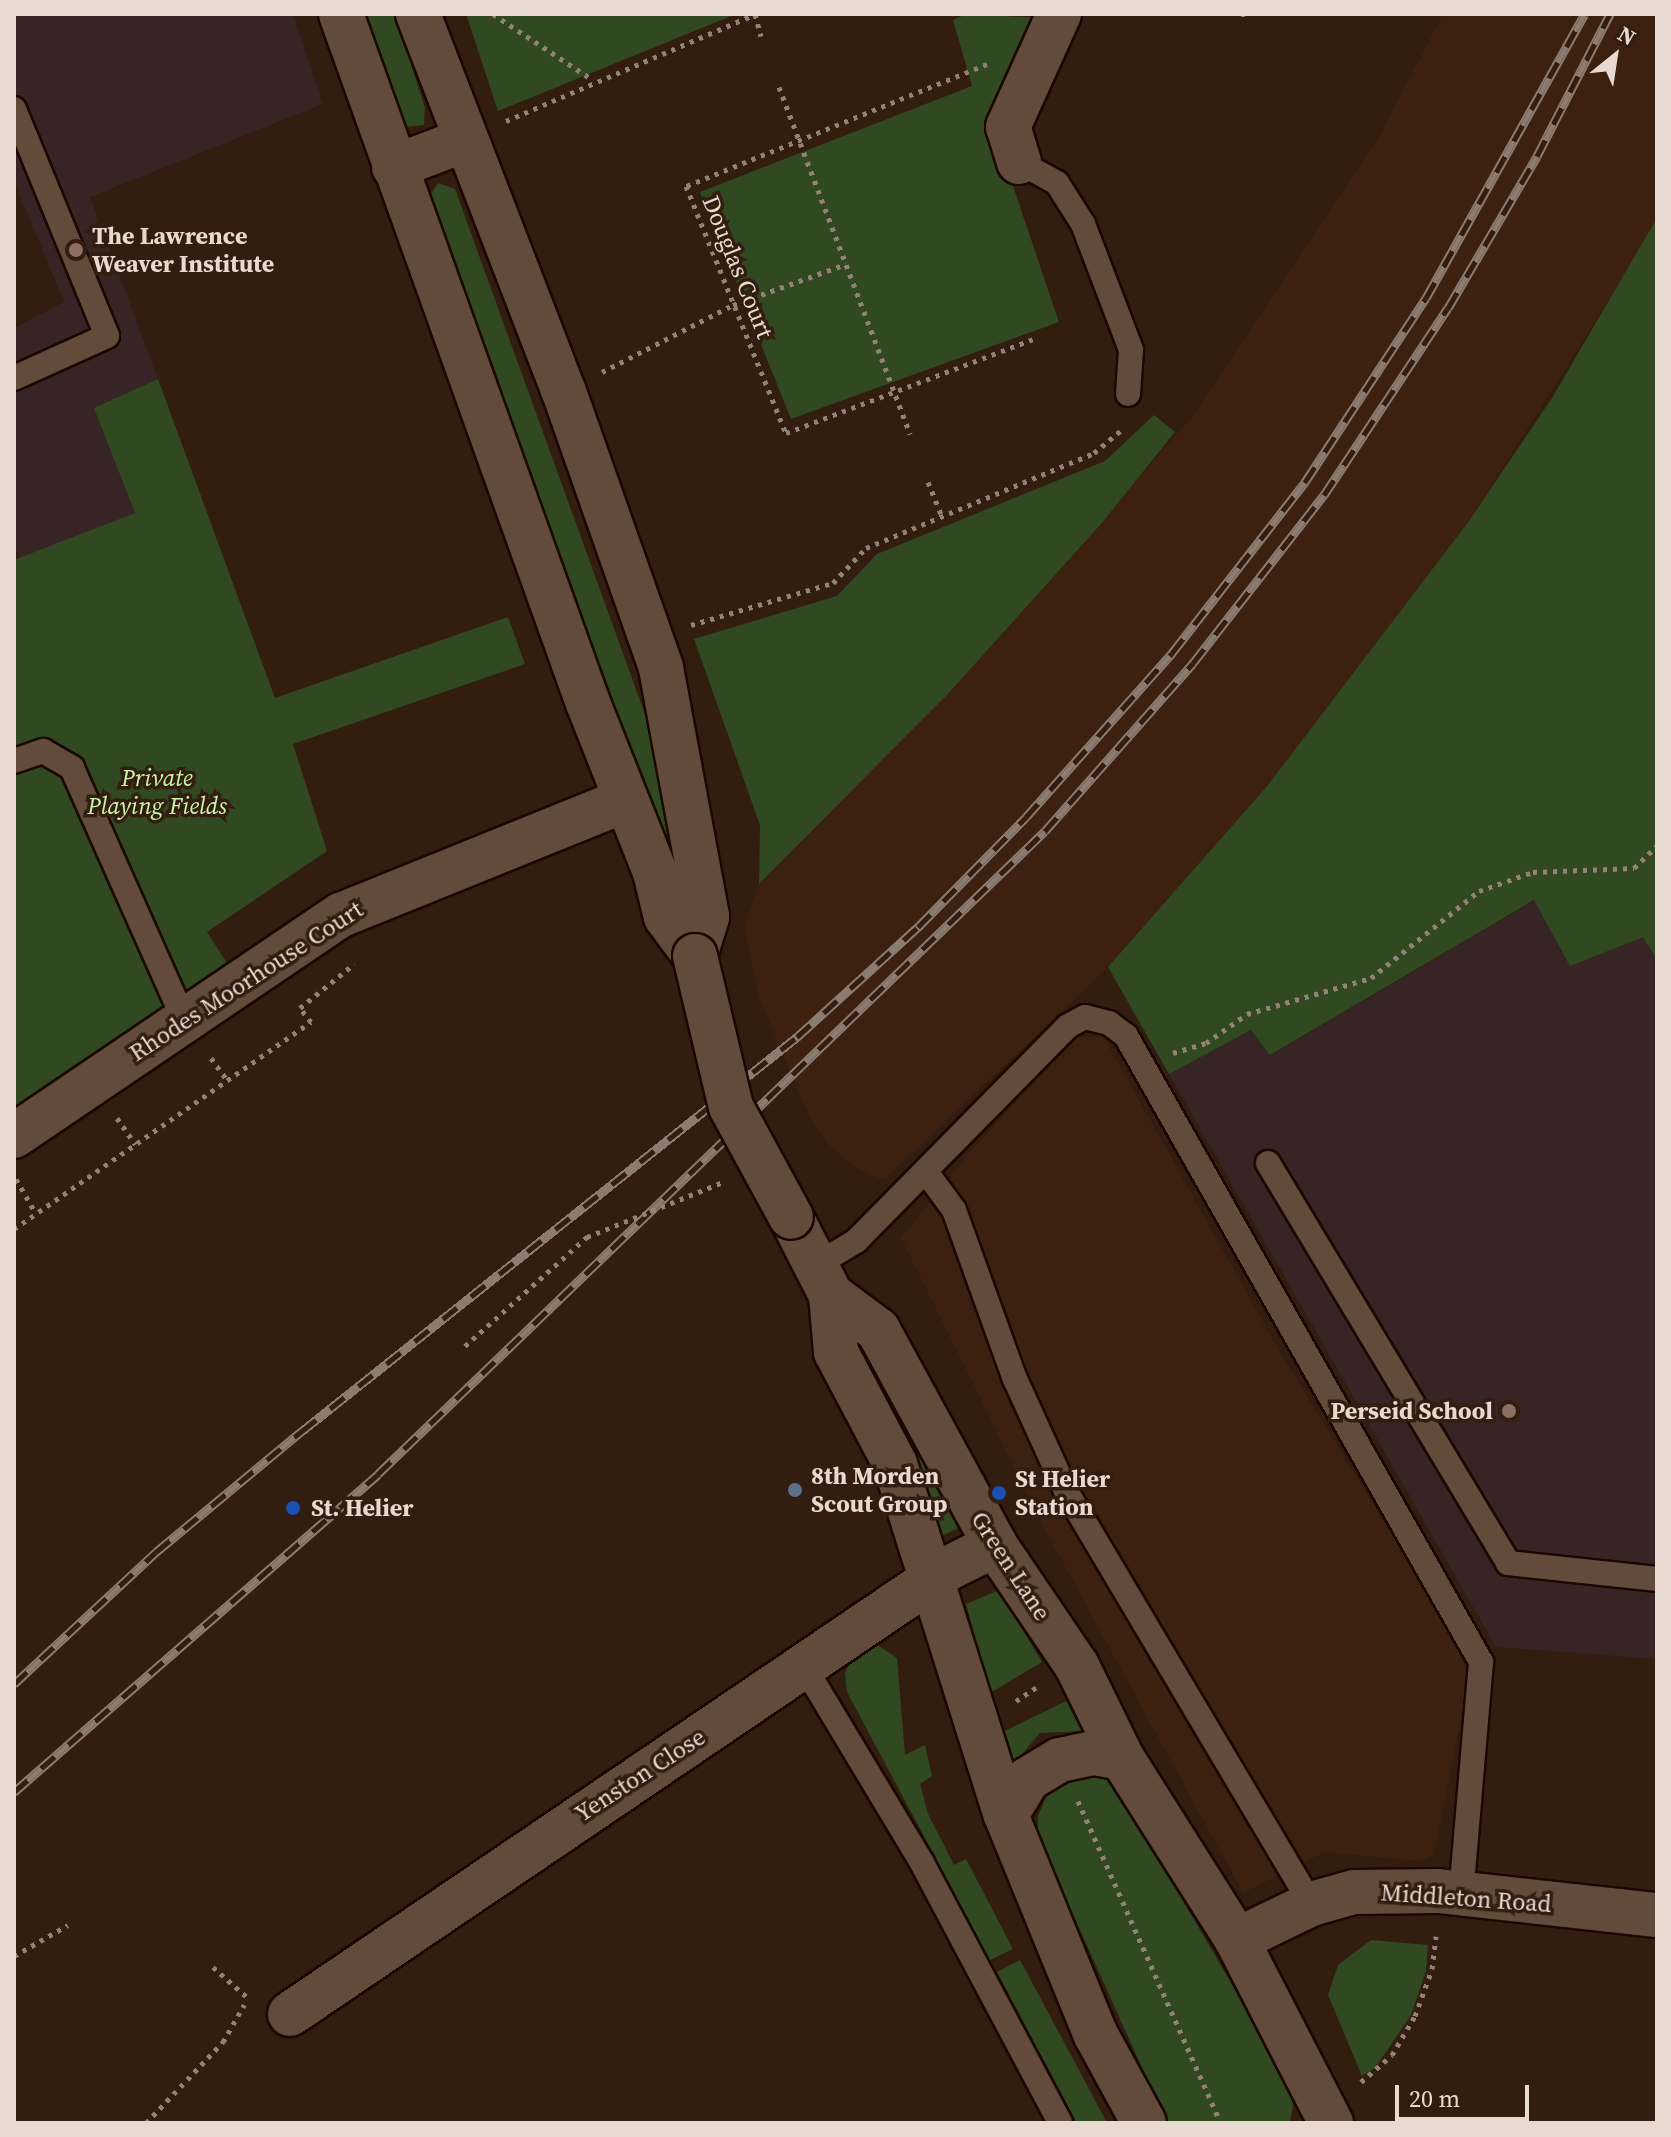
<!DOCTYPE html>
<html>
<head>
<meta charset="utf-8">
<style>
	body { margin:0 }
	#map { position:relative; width:1671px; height:2137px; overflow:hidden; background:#321d10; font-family:"Source Serif 4",serif }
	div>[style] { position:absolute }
	.built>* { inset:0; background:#3c2110 }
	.education>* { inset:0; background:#372425 }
	.green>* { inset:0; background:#314921 }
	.path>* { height:5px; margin-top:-2.5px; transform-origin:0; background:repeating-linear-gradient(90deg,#948278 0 4px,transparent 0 10px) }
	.roads { filter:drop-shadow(2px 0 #190700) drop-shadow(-2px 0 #190700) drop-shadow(0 2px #190700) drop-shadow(0 -2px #190700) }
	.lane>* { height:24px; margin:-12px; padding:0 12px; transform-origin:12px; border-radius:12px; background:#634b3c }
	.street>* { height:44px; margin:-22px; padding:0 22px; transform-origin:22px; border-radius:22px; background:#634b3c }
	.secondary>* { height:44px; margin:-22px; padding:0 22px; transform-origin:22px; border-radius:22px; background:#634b3c }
	.rail>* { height:9px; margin-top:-4.5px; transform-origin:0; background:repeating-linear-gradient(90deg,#321d10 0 18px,#8c7b70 0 36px); box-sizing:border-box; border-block:2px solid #8c7b70 }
	.path-bridge>* { height:5px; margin-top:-2.5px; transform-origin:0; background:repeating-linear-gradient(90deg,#948278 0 4px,transparent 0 10px) }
	.bridges { filter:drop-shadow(2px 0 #190700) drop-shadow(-2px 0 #190700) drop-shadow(0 2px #190700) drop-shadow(0 -2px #190700) }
	.secondary-bridge>* { height:44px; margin:-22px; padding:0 22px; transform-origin:22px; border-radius:22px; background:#634b3c }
	.dots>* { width:22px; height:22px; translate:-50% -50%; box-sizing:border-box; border:4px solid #321d10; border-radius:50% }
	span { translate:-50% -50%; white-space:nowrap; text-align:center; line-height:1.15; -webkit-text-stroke:7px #321d10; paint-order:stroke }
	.poi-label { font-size:24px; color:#e8dad1; font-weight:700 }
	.left { translate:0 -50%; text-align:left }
	.right { translate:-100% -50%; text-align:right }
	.street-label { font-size:24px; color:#e8dad1 }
	.park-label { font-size:24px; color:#c4f6a4; font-style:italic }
	.frame { position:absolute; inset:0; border:16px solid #e8dad1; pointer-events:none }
	.north { position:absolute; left:1575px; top:16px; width:80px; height:80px; -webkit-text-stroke:6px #321d10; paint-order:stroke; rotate:30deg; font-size:22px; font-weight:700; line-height:32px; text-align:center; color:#e8dad1 }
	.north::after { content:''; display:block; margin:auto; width:28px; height:36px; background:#e8dad1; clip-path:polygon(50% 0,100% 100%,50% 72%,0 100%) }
	.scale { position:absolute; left:1395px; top:2085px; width:134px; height:36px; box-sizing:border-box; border:4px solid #e8dad1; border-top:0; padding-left:10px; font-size:24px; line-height:28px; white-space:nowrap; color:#e8dad1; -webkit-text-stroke:6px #321d10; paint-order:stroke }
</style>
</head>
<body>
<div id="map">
	<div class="built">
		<div style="clip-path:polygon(1443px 14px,1657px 14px,1657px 218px,1645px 243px,1469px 521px,1268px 785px,1108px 967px,884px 1180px,857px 1169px,827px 1143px,807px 1111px,759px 997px,744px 926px,759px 884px,946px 696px,1197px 411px,1379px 137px)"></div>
		<div style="clip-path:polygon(1103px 1036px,1281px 1354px,1472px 1664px,1434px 1855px,1420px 1861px,1325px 1852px,1243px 1893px,1048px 1535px,901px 1238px,970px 1152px,1075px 1038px)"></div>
	</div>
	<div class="education">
		<div style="clip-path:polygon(14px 14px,293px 14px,323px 104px,90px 197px,158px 379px,95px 408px,135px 513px,21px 561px,14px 544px,14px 328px,64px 302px,14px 181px)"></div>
		<div style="clip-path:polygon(1535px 900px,1643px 936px,1657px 960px,1657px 1659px,1496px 1647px,1169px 1074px,1251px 1030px,1271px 1055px)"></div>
	</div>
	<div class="green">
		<div style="clip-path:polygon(363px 14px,395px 14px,425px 108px,424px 125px,404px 127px)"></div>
		<div style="clip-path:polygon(466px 14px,736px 14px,498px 111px)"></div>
		<div style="clip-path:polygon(966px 14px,1043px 18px,993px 127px,1059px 322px,791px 419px,700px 192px,972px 86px,953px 20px)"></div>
		<div style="clip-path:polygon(438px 183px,455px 189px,667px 775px,684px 914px,426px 201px)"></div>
		<div style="clip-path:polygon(1657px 218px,1657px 960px,1643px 937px,1570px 966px,1534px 900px,1270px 1055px,1251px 1030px,1169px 1074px,1108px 967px,1268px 785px,1469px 521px,1552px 398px)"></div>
		<div style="clip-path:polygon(158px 379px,275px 698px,508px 617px,525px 664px,293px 744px,327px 851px,207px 932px,232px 971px,14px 1129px,14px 560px,135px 513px,94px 408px)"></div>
		<div style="clip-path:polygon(1154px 415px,1175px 432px,1101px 524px,946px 696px,759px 884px,760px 825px,694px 639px,837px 596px,877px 554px,1105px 461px)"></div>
		<div style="clip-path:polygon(873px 1360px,963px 1526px,939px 1537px,862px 1366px)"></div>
		<div style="clip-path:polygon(999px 1590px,1042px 1662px,990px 1693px,966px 1604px)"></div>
		<div style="clip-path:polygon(876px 1644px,897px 1658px,905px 1755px,925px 1745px,932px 1776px,920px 1784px,928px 1814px,954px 1865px,966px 1859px,1013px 1949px,990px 1960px,847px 1692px,845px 1673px,852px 1658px)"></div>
		<div style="clip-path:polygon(1066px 1701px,1083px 1731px,1040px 1733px,1012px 1766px,1003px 1732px)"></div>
		<div style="clip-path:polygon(1077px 1772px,1112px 1780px,1287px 2078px,1293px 2104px,1290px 2123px,1167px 2123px,1038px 1837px,1038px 1816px,1049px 1790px)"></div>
		<div style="clip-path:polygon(1371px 1940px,1428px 1945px,1426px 1971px,1411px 2015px,1375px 2068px,1362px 2076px,1328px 1995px,1338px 1965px)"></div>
		<div style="clip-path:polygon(1020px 1960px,1079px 2070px,1107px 2123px,1077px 2123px,997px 1972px)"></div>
	</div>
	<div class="path">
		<div style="left:493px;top:14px;width:120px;rotate:33.4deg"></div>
		<div style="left:755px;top:14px;width:23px;rotate:75deg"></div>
		<div style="left:1241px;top:14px;width:6px"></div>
		<div style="left:987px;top:64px;width:325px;rotate:157.9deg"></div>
		<div style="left:686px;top:186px;width:266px;rotate:68deg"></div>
		<div style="left:786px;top:433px;width:264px;rotate:-20.8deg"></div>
		<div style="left:779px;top:87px;width:371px;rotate:69.3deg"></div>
		<div style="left:506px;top:121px;width:272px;rotate:-23.2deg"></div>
		<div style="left:602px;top:372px;width:147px;rotate:-27.1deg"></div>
		<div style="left:733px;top:305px;width:120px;rotate:-19.9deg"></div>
		<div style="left:928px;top:482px;width:35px;rotate:68deg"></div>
		<div style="left:691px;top:625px;width:148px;rotate:-16.5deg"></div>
		<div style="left:833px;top:583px;width:48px;rotate:-46.7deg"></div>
		<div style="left:866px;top:548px;width:247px;rotate:-22.6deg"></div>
		<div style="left:1094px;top:453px;width:39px;rotate:-40deg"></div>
		<div style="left:1173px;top:1053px;width:34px;rotate:-17deg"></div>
		<div style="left:1206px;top:1043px;width:50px;rotate:-35.3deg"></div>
		<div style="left:1247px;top:1014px;width:129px;rotate:-16.2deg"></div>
		<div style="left:1371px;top:978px;width:139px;rotate:-38.9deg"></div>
		<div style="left:1479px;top:891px;width:57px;rotate:-19.4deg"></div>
		<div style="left:1533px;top:872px;width:101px;rotate:-2.3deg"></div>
		<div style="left:1634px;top:868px;width:32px;rotate:-44deg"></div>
		<div style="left:211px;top:1058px;width:27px;rotate:54deg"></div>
		<div style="left:117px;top:1118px;width:32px;rotate:55deg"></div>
		<div style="left:16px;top:1179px;width:39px;rotate:60deg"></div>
		<div style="left:14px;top:1229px;width:362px;rotate:-34.9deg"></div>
		<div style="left:311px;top:1022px;width:18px;rotate:-128deg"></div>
		<div style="left:300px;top:1008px;width:70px;rotate:-39.2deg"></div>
		<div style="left:465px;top:1346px;width:164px;rotate:-41.8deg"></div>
		<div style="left:1016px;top:1701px;width:25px;rotate:-34deg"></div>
		<div style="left:1078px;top:1801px;width:352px;rotate:66.1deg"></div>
		<div style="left:14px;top:1956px;width:62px;rotate:-29.9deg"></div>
		<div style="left:213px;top:1967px;width:47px;rotate:41.5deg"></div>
		<div style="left:1361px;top:2082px;width:41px;rotate:-41.1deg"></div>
		<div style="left:1392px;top:2055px;width:45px;rotate:-59.5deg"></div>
		<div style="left:1415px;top:2016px;width:50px;rotate:-70.1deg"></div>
		<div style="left:1432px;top:1969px;width:33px;rotate:-83deg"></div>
		<div style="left:146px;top:2123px;width:112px;rotate:-46.5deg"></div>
		<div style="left:223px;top:2042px;width:43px;rotate:-60.4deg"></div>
	</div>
	<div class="roads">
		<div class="lane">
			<div style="left:14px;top:109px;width:245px;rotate:67.7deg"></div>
			<div style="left:107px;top:336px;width:102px;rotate:155.7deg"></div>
			<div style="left:1019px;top:162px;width:43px;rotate:28.9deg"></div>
			<div style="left:1057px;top:183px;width:49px;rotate:57.6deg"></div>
			<div style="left:1083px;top:224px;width:135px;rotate:69.1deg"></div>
			<div style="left:1131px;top:350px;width:44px;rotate:93.9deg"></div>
			<div style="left:14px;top:761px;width:31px;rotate:-19deg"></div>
			<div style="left:43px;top:751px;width:34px;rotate:30deg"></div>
			<div style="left:72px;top:768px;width:276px;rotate:66deg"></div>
			<div style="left:1268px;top:1163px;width:466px;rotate:59deg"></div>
			<div style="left:1508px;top:1563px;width:150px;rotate:6.1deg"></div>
			<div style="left:927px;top:1173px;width:46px;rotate:53.9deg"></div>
			<div style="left:954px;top:1210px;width:180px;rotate:70.2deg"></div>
			<div style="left:1015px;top:1379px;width:123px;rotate:65.5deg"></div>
			<div style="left:1066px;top:1491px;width:480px;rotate:59.3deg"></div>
			<div style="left:816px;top:1265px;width:47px;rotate:-31deg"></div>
			<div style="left:856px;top:1241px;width:302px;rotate:-45.4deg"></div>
			<div style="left:1068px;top:1026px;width:19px;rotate:-28deg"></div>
			<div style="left:1085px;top:1017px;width:25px;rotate:14deg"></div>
			<div style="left:1109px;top:1023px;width:21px;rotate:37deg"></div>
			<div style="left:1126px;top:1036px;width:720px;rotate:60.44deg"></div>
			<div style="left:1481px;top:1662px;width:232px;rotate:94.9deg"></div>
			<div style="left:805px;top:1668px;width:227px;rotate:59deg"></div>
			<div style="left:922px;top:1863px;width:294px;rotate:62deg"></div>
		</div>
		<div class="street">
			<div style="left:1019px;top:162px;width:37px;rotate:-107deg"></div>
			<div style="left:1008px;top:127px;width:124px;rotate:-65.7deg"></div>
			<div style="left:14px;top:1136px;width:395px;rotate:-34.1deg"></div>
			<div style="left:341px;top:915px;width:307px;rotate:-22deg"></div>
			<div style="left:1237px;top:1940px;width:82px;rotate:-25.9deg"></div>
			<div style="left:1311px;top:1904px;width:45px;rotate:-15.6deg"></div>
			<div style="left:1354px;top:1892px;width:84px;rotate:-0.7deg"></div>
			<div style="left:1438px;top:1891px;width:220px;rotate:6.3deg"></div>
			<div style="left:290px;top:2014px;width:794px;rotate:-34.11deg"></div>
			<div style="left:947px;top:1569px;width:54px;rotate:-26.6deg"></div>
		</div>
		<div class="secondary">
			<div style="left:341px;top:14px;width:732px;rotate:70.28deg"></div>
			<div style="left:588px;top:703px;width:182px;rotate:68.4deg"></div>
			<div style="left:655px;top:872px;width:46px;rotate:76.3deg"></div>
			<div style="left:666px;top:917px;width:49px;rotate:53.4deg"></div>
			<div style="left:418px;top:14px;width:405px;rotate:68.9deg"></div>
			<div style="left:564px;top:392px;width:293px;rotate:70.6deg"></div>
			<div style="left:661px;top:668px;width:253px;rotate:79.5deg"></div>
			<div style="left:707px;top:917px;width:41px;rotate:107.1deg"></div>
			<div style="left:394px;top:167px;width:76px;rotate:-20.8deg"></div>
			<div style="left:791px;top:1217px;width:88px;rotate:62.9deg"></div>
			<div style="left:831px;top:1295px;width:57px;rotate:85deg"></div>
			<div style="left:836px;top:1352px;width:127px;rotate:62.2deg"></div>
			<div style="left:895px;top:1464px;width:368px;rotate:72.5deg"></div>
			<div style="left:1006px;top:1815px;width:238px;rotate:67.8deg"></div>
			<div style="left:1096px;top:2035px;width:100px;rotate:61.4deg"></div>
			<div style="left:831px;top:1295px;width:59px;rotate:36.7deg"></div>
			<div style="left:878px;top:1330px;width:245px;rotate:61.4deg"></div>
			<div style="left:995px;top:1545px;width:146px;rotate:55.9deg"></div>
			<div style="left:1077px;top:1666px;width:102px;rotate:63.9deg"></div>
			<div style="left:1122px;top:1758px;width:215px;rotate:57.7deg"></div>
			<div style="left:1237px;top:1940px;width:206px;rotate:62.8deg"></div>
			<div style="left:1006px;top:1815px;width:42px;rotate:-58.6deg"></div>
			<div style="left:1028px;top:1779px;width:37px;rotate:-31deg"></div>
			<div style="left:1060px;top:1760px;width:35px;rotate:-12deg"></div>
			<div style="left:1094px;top:1753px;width:28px;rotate:10deg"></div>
		</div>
	</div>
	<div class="rail">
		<div style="left:14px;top:1684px;width:194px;rotate:-42.9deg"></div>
		<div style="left:156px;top:1552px;width:190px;rotate:-39.7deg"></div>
		<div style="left:302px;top:1431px;width:633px;rotate:-38.52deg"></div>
		<div style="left:797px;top:1037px;width:164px;rotate:-42.3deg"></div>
		<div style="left:918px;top:927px;width:154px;rotate:-45.5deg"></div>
		<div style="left:1026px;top:817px;width:220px;rotate:-48.3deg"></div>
		<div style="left:1172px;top:653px;width:217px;rotate:-52.1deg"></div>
		<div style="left:1305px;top:482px;width:220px;rotate:-56.7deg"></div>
		<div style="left:1426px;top:298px;width:325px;rotate:-60.8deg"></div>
		<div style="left:14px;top:1792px;width:483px;rotate:-41.1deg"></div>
		<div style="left:378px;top:1474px;width:926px;rotate:-43.95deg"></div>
		<div style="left:1045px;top:831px;width:224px;rotate:-48.6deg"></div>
		<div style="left:1193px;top:663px;width:213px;rotate:-52.1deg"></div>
		<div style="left:1324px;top:495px;width:224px;rotate:-56.5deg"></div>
		<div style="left:1448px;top:308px;width:176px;rotate:-59.6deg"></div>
		<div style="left:1537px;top:156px;width:160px;rotate:-62.8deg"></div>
	</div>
	<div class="path-bridge">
		<div style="left:587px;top:1237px;width:147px;rotate:-22deg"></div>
	</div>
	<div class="bridges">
		<div class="secondary-bridge">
			<div style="left:695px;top:956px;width:155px;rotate:76.6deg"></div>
			<div style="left:731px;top:1107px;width:125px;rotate:61.4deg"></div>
		</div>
	</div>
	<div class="dots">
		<div style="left:76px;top:250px;background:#8d6e63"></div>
		<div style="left:1509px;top:1411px;background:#8d6e63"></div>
		<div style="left:795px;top:1490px;background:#5c6f8a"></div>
		<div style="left:999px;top:1493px;background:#1a4fb4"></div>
		<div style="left:293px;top:1508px;background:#1a4fb4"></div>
	</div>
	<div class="poi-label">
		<span class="left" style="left:92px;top:250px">The Lawrence<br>Weaver Institute</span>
		<span class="right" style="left:1493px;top:1411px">Perseid School</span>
		<span class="left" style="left:811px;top:1490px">8th Morden<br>Scout Group</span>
		<span class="left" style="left:1015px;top:1493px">St Helier<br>Station</span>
		<span class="left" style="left:311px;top:1508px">St. Helier</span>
	</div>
	<div class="street-label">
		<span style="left:738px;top:267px;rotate:68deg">Douglas Court</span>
		<span style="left:246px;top:981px;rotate:-33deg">Rhodes Moorhouse Court</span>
		<span style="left:1011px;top:1566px;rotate:57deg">Green Lane</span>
		<span style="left:640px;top:1775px;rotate:-33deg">Yenston Close</span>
		<span style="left:1466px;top:1898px;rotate:4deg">Middleton Road</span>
	</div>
	<div class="park-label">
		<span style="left:157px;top:792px">Private<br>Playing Fields</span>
	</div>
	<div class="frame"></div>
	<div class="north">N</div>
	<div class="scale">20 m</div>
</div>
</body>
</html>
